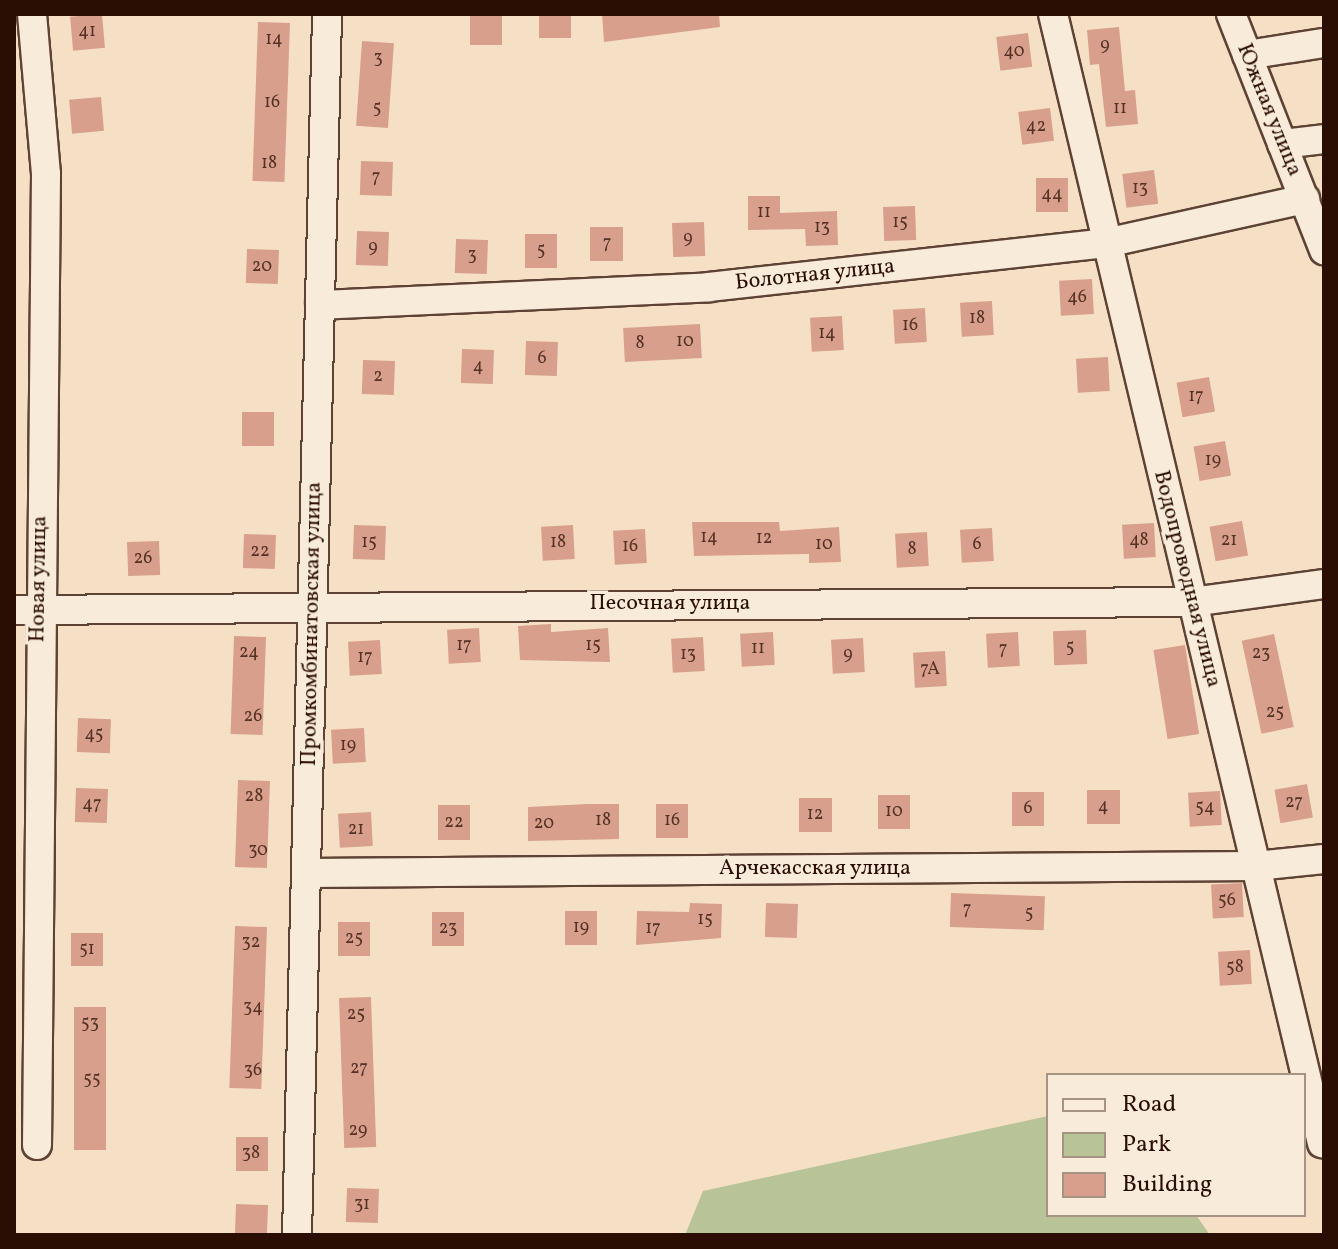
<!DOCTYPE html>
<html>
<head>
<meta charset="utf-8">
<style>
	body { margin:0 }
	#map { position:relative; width:1338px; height:1249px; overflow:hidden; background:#f5e0c6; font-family:Vollkorn,serif }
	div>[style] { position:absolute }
	.green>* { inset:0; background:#b8c398 }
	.building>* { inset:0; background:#d89f8c; transform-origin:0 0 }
	.roads { filter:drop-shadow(2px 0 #5e4234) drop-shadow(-2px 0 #5e4234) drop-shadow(0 2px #5e4234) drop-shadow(0 -2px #5e4234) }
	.minor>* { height:28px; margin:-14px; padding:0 14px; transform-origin:14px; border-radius:14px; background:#f8ebda }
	span { translate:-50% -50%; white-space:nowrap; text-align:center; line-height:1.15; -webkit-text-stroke:7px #f8ebda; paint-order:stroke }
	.number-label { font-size:18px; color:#563225 }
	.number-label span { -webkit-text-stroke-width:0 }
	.street-label { font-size:22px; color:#2b0e03 }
	.frame { position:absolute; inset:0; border:16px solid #2b0e03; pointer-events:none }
	.legend { position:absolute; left:1046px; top:1073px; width:260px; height:144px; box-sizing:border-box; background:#f8ebda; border:2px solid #a69384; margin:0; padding:10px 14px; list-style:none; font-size:24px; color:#2b0e03 }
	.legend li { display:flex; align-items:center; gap:16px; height:40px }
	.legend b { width:40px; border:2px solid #a69384 }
</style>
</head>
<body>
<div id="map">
	<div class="green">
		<div style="clip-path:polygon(1048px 1116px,1048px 1215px,1196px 1215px,1210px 1235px,685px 1235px,703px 1191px)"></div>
	</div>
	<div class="building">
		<div style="left:102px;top:14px;width:34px;height:32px;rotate:85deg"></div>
		<div style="left:470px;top:14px;width:32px;height:31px"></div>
		<div style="left:539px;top:14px;width:32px;height:24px"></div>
		<div style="clip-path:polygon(602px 14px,719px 14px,720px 27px,604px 42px)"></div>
		<div style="left:258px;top:22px;width:32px;height:159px;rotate:2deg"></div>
		<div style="clip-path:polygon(1119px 27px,1125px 91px,1135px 90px,1138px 124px,1106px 127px,1099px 64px,1090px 65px,1087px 30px)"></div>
		<div style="left:1028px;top:33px;width:34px;height:32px;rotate:83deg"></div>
		<div style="left:362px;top:41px;width:32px;height:85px;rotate:4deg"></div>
		<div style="left:101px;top:97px;width:34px;height:32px;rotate:85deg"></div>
		<div style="left:1050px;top:108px;width:33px;height:32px;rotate:83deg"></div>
		<div style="left:361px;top:161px;width:32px;height:34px;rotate:2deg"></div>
		<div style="left:1154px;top:170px;width:34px;height:32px;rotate:83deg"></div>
		<div style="left:1036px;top:178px;width:32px;height:34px"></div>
		<div style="clip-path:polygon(748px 196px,780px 196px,780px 213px,837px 211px,838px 245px,806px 246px,805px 229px,748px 230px)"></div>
		<div style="left:915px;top:206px;width:34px;height:32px;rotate:88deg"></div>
		<div style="left:704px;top:222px;width:34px;height:32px;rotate:88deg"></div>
		<div style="left:590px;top:227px;width:33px;height:34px"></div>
		<div style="left:357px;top:231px;width:32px;height:34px;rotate:2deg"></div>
		<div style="left:525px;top:234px;width:32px;height:34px"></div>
		<div style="left:456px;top:239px;width:32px;height:34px;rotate:2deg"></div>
		<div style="left:247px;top:249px;width:32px;height:34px;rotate:2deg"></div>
		<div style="left:1092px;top:279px;width:35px;height:33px;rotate:87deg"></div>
		<div style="left:992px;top:301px;width:34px;height:32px;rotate:87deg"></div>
		<div style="left:925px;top:308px;width:34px;height:32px;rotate:87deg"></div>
		<div style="left:842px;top:316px;width:34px;height:32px;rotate:87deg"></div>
		<div style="left:700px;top:324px;width:34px;height:77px;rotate:87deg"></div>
		<div style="left:526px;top:341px;width:32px;height:34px;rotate:2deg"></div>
		<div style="left:462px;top:349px;width:32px;height:34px;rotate:2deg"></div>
		<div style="left:1108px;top:357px;width:34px;height:32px;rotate:87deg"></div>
		<div style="left:363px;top:360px;width:32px;height:34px;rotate:2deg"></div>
		<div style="left:1209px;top:377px;width:35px;height:33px;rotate:80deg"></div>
		<div style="left:242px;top:412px;width:32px;height:34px"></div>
		<div style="left:1225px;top:441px;width:35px;height:32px;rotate:80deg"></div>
		<div style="left:1242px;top:521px;width:35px;height:33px;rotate:80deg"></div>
		<div style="clip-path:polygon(692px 522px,779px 522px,780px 531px,839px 527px,841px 562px,809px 563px,809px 554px,694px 556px)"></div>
		<div style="left:1154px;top:523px;width:34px;height:32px;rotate:87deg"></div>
		<div style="left:354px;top:525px;width:32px;height:34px;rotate:2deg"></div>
		<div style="left:573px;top:525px;width:34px;height:32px;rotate:87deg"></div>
		<div style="left:992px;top:528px;width:33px;height:32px;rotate:87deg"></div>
		<div style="left:645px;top:529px;width:34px;height:32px;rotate:87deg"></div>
		<div style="left:927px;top:532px;width:34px;height:32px;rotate:87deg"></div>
		<div style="left:244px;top:534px;width:32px;height:34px;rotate:2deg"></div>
		<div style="left:159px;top:541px;width:34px;height:32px;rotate:88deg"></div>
		<div style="clip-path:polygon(551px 624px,551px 632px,608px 628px,610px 662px,520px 660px,518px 626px)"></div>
		<div style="left:479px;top:628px;width:34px;height:32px;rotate:87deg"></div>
		<div style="left:1086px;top:630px;width:34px;height:33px;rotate:88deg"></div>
		<div style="left:773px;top:632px;width:33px;height:33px;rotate:87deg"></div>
		<div style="left:1018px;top:632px;width:34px;height:32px;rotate:87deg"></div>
		<div style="left:1274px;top:634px;width:95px;height:33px;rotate:78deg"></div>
		<div style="left:234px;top:636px;width:32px;height:98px;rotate:2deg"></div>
		<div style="left:703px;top:637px;width:34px;height:32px;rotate:87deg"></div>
		<div style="left:863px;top:638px;width:34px;height:32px;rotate:87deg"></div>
		<div style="left:380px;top:640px;width:34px;height:32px;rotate:87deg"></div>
		<div style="left:1185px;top:645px;width:90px;height:32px;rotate:81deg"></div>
		<div style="left:945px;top:651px;width:35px;height:32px;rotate:87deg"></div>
		<div style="left:78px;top:718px;width:33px;height:34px;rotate:2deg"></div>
		<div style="left:364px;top:728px;width:34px;height:33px;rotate:87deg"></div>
		<div style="left:238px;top:780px;width:32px;height:87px;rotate:2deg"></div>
		<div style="left:1307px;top:784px;width:34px;height:33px;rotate:80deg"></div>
		<div style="left:76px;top:788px;width:32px;height:34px;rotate:2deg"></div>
		<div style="left:1087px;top:790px;width:33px;height:34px"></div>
		<div style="left:1220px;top:791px;width:34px;height:32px;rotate:87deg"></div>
		<div style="left:1012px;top:792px;width:32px;height:34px"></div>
		<div style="left:878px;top:795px;width:32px;height:34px"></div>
		<div style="left:799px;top:798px;width:33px;height:34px"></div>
		<div style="clip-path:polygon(587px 804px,619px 804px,619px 839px,528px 841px,528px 807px)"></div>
		<div style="left:656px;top:804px;width:32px;height:34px"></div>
		<div style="left:470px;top:805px;width:35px;height:32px;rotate:90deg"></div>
		<div style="left:371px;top:812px;width:34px;height:33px;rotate:87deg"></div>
		<div style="left:1242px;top:883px;width:34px;height:31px;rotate:87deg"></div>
		<div style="left:951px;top:893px;width:94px;height:34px;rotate:2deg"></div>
		<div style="clip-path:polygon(690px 903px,722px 904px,721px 938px,636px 945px,637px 911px,689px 912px)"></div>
		<div style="left:766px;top:903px;width:32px;height:34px;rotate:2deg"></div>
		<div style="left:565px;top:911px;width:32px;height:34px"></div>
		<div style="left:432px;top:912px;width:32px;height:34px"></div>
		<div style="left:338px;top:922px;width:32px;height:34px"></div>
		<div style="left:235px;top:926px;width:32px;height:162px;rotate:2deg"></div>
		<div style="left:71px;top:933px;width:32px;height:33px"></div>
		<div style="left:1250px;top:950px;width:34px;height:32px;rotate:87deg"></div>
		<div style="left:371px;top:997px;width:150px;height:32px;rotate:88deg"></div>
		<div style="left:74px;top:1007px;width:32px;height:143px"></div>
		<div style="left:236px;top:1137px;width:32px;height:34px"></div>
		<div style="left:347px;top:1188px;width:32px;height:34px;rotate:2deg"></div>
		<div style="left:236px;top:1204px;width:32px;height:31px;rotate:2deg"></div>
	</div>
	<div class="roads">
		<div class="minor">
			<div style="left:32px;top:14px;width:161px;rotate:85deg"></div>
			<div style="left:46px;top:174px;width:971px;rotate:90.53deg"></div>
			<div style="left:1053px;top:14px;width:1161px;rotate:76.6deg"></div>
			<div style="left:1231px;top:14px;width:254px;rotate:68.5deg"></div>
			<div style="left:1247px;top:55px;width:78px;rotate:-8.9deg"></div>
			<div style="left:1282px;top:144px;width:42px;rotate:-6.8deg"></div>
			<div style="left:320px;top:305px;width:389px;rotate:-2.6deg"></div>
			<div style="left:709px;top:287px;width:399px;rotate:-6.3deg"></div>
			<div style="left:1106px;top:243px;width:204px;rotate:-12.5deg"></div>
			<div style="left:14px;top:610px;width:1178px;rotate:-0.39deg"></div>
			<div style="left:1192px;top:602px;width:133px;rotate:-7.8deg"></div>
			<div style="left:306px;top:873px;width:950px;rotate:-0.42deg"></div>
			<div style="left:1256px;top:866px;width:68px;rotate:-5.9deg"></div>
			<div style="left:297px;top:1235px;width:1221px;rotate:-88.59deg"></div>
		</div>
	</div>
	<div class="number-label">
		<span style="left:87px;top:32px">41</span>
		<span style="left:274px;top:40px">14</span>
		<span style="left:1105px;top:46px">9</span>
		<span style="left:1014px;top:52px">40</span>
		<span style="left:378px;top:59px">3</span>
		<span style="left:272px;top:103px">16</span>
		<span style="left:377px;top:109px">5</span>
		<span style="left:1120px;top:109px">11</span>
		<span style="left:1036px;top:127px">42</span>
		<span style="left:269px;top:164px">18</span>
		<span style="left:376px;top:178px">7</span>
		<span style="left:1140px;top:189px">13</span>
		<span style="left:1052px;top:195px">44</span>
		<span style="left:764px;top:213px">11</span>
		<span style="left:900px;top:223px">15</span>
		<span style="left:822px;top:228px">13</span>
		<span style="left:688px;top:239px">9</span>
		<span style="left:607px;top:244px">7</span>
		<span style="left:373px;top:248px">9</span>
		<span style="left:541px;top:251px">5</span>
		<span style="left:472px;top:256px">3</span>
		<span style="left:262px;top:267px">20</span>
		<span style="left:1077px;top:298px">46</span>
		<span style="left:977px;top:319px">18</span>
		<span style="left:910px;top:326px">16</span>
		<span style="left:827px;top:334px">14</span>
		<span style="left:685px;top:342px">10</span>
		<span style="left:640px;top:344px">8</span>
		<span style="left:542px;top:359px">6</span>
		<span style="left:478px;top:367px">4</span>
		<span style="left:378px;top:377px">2</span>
		<span style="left:1196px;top:397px">17</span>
		<span style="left:1213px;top:461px">19</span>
		<span style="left:709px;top:538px">14</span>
		<span style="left:764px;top:539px">12</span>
		<span style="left:1139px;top:541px">48</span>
		<span style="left:1229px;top:541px">21</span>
		<span style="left:369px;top:543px">15</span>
		<span style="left:558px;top:543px">18</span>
		<span style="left:824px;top:545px">10</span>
		<span style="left:977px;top:545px">6</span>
		<span style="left:630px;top:547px">16</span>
		<span style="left:912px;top:550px">8</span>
		<span style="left:260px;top:552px">22</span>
		<span style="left:143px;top:559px">26</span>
		<span style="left:464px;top:646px">17</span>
		<span style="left:593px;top:646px">15</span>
		<span style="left:1070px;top:648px">5</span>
		<span style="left:758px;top:649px">11</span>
		<span style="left:1003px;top:650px">7</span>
		<span style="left:249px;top:653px">24</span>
		<span style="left:1261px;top:654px">23</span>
		<span style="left:688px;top:655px">13</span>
		<span style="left:848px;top:655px">9</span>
		<span style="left:365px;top:658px">17</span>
		<span style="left:930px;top:670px">7А</span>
		<span style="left:1275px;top:713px">25</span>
		<span style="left:253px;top:717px">26</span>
		<span style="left:94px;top:735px">45</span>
		<span style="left:348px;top:746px">19</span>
		<span style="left:254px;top:797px">28</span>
		<span style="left:1294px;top:803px">27</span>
		<span style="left:92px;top:805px">47</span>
		<span style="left:1103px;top:807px">4</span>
		<span style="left:1205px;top:808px">54</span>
		<span style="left:1028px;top:809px">6</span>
		<span style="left:894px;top:812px">10</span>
		<span style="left:815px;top:815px">12</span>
		<span style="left:603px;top:821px">18</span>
		<span style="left:672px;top:821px">16</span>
		<span style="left:454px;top:823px">22</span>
		<span style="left:544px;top:824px">20</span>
		<span style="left:356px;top:830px">21</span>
		<span style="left:258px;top:851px">30</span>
		<span style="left:1227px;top:901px">56</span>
		<span style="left:967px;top:910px">7</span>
		<span style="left:1029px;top:914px">5</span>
		<span style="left:705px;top:920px">15</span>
		<span style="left:581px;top:928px">19</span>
		<span style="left:448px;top:929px">23</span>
		<span style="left:653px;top:929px">17</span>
		<span style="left:354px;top:939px">25</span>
		<span style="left:251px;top:943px">32</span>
		<span style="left:87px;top:950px">51</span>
		<span style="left:1235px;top:968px">58</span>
		<span style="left:253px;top:1008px">34</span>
		<span style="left:356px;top:1015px">25</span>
		<span style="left:90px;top:1024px">53</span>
		<span style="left:359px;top:1069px">27</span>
		<span style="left:253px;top:1071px">36</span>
		<span style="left:92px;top:1080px">55</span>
		<span style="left:358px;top:1131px">29</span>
		<span style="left:251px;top:1154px">38</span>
		<span style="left:362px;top:1205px">31</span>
	</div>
	<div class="street-label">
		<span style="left:1269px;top:110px;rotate:68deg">Южная улица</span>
		<span style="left:815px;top:275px;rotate:-6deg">Болотная улица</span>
		<span style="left:39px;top:579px;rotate:-89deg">Новая улица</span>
		<span style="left:1187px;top:579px;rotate:76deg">Водопроводная улица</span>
		<span style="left:670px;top:604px">Песочная улица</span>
		<span style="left:312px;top:624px;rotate:-89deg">Промкомбинатовская улица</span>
		<span style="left:815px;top:869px">Арчекасская улица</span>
	</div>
	<div class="frame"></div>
	<ul class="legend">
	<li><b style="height:10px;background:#f8ebda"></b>Road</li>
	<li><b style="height:22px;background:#b8c398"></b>Park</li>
	<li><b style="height:22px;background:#d89f8c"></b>Building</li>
	</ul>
</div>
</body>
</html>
